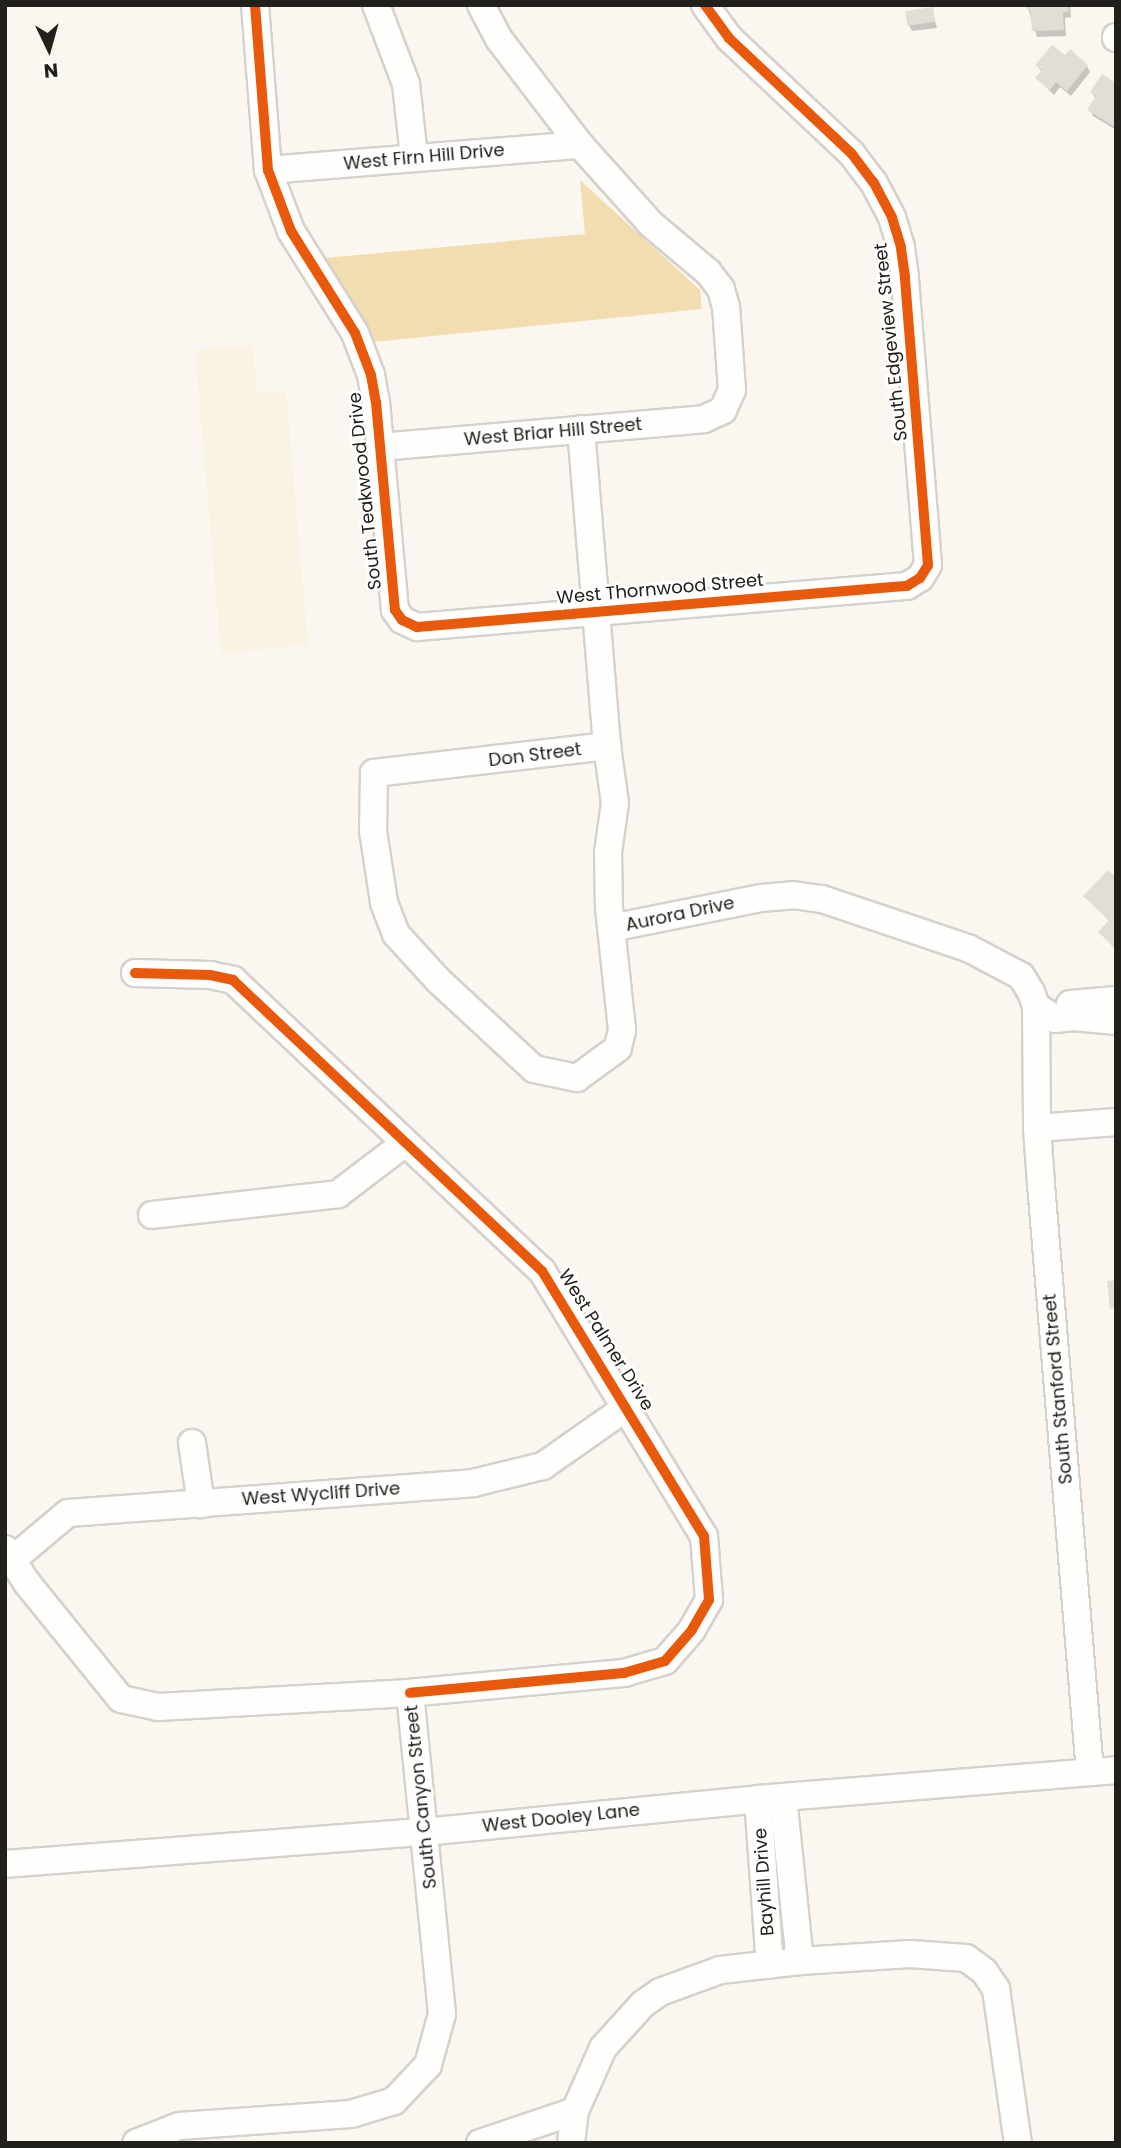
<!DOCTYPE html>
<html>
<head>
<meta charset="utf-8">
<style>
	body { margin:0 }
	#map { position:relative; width:1121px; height:2148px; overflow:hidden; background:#fbf7f0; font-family:Poppins,sans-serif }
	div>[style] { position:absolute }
	.built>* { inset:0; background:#faf2e2 }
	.green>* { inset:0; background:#f2ddb1 }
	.shadow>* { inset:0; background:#0003 }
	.building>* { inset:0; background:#e1ded7; transform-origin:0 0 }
	.roads { filter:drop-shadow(2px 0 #d5d1cc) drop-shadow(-2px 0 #d5d1cc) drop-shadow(0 2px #d5d1cc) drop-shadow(0 -2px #d5d1cc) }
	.minor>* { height:26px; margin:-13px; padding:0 13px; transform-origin:13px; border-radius:13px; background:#fefefd }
	.cycleway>* { height:10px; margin:-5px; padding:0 5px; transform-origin:5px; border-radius:5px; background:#e8590c }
	span { translate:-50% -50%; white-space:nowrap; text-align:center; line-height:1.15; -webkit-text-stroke:5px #fff; paint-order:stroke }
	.street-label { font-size:18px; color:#22201a }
	.frame { position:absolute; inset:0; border:7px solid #22201a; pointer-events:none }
	.north { position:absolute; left:14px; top:14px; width:70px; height:70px; -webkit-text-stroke:5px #fff; paint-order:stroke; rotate:175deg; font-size:19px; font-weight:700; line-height:28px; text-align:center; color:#22201a }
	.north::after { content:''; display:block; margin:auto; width:24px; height:32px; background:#22201a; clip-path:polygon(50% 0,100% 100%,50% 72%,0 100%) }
</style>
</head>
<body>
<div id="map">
	<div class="built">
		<div style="clip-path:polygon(253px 345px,257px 393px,286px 391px,308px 645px,221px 653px,195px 350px)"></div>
	</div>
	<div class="green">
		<div style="clip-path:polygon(580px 180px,700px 290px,702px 309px,373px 342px,325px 258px,585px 234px)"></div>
	</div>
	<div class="shadow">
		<div style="clip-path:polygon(1027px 5px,1070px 5px,1071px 17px,1065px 18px,1066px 36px,1037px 37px)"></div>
		<div style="clip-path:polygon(932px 9px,937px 28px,912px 31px,909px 25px)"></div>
		<div style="clip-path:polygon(1066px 58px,1087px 66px,1090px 72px,1071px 96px,1060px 87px,1054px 95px,1037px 78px,1042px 72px,1037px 66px)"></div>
		<div style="clip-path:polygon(1116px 85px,1116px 130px,1093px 116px,1090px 110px,1096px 100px,1092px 92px)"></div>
		<div style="clip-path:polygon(1116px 880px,1116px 950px,1100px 932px,1110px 922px,1085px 896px)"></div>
	</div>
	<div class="building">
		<div style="clip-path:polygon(1026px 5px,1068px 5px,1069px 12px,1063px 12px,1064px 30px,1032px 31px,1030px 9px,1026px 9px)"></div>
		<div style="left:933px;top:7px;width:15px;height:28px;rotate:82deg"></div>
		<div style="clip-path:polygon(1052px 45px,1065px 55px,1070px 49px,1088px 65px,1067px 91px,1056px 82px,1050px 90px,1035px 78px,1042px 70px,1035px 65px)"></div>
		<div style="clip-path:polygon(1102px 74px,1116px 83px,1115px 127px,1087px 110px,1096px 96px,1090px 92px)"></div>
		<div style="clip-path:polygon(1108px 870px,1116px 877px,1116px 949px,1098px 932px,1109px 920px,1083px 896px)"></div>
		<div style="clip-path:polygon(1116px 1280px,1116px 1308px,1110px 1309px,1107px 1281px)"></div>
	</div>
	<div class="roads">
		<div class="minor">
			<div style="left:255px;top:5px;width:166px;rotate:85.5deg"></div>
			<div style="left:268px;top:170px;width:65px;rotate:69.3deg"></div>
			<div style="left:291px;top:231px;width:120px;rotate:57.9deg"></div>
			<div style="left:355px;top:333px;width:45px;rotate:69.1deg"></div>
			<div style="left:371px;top:375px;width:27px;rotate:80deg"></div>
			<div style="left:376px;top:402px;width:209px;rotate:84.8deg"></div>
			<div style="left:395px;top:610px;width:12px;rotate:55deg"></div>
			<div style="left:402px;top:620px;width:17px;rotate:25deg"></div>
			<div style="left:417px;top:627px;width:492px;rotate:-4.8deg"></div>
			<div style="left:907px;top:586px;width:15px;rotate:-32deg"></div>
			<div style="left:920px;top:578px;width:15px;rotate:-58deg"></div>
			<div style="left:928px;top:565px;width:289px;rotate:-94.6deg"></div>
			<div style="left:905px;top:277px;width:30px;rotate:-98deg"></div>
			<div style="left:901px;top:247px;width:31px;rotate:-107deg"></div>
			<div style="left:892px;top:217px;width:40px;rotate:-118deg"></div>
			<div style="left:873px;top:182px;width:36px;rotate:-127deg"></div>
			<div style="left:851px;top:153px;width:168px;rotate:-136.7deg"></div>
			<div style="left:729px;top:38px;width:41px;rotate:-126deg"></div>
			<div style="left:376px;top:5px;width:85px;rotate:69.2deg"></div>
			<div style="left:406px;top:84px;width:73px;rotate:83.7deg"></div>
			<div style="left:1116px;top:38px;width:1px;rotate:-90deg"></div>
			<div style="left:268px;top:170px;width:313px;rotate:-4.6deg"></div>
			<div style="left:581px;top:429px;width:318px;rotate:85.3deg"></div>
			<div style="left:380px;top:447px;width:325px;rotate:-4.9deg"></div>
			<div style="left:704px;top:419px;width:21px;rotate:-25deg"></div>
			<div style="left:723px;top:410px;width:22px;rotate:-66deg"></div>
			<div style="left:732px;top:390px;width:83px;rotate:-94.1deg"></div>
			<div style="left:726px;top:307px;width:19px;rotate:-106deg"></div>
			<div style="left:721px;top:289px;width:21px;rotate:-127deg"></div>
			<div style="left:708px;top:272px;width:75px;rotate:-139.9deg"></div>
			<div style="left:651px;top:224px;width:106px;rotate:-131.9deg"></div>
			<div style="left:580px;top:145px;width:133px;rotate:-127.4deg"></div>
			<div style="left:499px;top:39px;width:38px;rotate:-118deg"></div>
			<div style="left:607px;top:746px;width:58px;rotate:82deg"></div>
			<div style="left:615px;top:803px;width:49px;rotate:98.1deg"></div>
			<div style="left:608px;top:852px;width:56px;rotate:89deg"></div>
			<div style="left:609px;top:908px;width:123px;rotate:83.9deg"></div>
			<div style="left:622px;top:1030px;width:18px;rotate:103deg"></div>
			<div style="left:618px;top:1048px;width:51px;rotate:143.8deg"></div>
			<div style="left:577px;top:1078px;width:44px;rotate:-168.2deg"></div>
			<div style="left:534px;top:1069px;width:131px;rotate:-137.2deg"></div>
			<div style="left:438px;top:980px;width:62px;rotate:-132.4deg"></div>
			<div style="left:396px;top:934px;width:34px;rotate:-111deg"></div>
			<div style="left:384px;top:902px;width:72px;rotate:-98.8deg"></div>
			<div style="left:373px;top:831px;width:58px;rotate:-89deg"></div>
			<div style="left:374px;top:773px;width:235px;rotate:-6.6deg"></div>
			<div style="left:611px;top:928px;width:153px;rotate:-11.3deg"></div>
			<div style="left:761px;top:898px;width:32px;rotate:-5deg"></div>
			<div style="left:793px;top:895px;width:29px;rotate:8deg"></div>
			<div style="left:822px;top:899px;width:154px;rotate:18.6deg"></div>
			<div style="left:968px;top:948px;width:60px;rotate:27.8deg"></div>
			<div style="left:1021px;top:976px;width:19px;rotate:58deg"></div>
			<div style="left:1031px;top:992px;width:15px;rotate:70deg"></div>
			<div style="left:1036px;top:1006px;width:122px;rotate:89.5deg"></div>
			<div style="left:1037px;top:1128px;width:56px;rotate:85.9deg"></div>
			<div style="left:1041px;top:1184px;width:590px;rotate:85.24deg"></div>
			<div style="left:135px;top:973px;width:75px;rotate:1.5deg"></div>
			<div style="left:210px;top:975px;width:24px;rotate:12deg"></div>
			<div style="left:233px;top:980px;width:424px;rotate:43.3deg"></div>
			<div style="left:542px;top:1271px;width:311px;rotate:58.6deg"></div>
			<div style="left:704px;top:1536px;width:64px;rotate:85.5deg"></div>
			<div style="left:709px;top:1600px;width:34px;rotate:120deg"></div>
			<div style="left:692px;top:1630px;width:41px;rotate:131.1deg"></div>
			<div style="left:665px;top:1661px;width:43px;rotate:163.7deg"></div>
			<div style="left:624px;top:1673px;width:215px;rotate:174.7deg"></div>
			<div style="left:1070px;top:1004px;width:46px;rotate:-5deg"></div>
			<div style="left:1036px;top:1006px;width:23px;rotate:34deg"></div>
			<div style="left:1055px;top:1019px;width:18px;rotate:-6deg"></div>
			<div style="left:1073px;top:1017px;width:43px;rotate:5.3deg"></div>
			<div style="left:1037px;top:1128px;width:79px;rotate:-4.3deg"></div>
			<div style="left:152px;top:1215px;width:187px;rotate:-6.4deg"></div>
			<div style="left:338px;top:1194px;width:84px;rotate:-37.3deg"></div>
			<div style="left:192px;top:1443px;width:62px;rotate:81.6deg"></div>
			<div style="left:5px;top:1549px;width:40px;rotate:57.1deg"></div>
			<div style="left:27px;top:1583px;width:149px;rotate:51deg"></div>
			<div style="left:121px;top:1699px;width:38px;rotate:12deg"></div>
			<div style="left:158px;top:1707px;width:252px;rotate:-3.2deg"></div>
			<div style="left:410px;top:1693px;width:323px;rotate:84.3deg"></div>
			<div style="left:442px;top:2014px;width:53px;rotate:105.4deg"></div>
			<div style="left:428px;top:2065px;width:50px;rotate:133.4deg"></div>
			<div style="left:394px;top:2101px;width:45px;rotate:163.2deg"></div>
			<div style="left:351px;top:2114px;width:172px;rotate:176deg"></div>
			<div style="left:179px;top:2126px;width:46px;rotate:158.4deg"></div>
			<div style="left:12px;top:1560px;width:73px;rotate:-40deg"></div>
			<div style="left:68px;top:1513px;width:406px;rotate:-4.2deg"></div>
			<div style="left:473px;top:1483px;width:72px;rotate:-13.7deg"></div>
			<div style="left:543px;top:1466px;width:103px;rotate:-35.1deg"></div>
			<div style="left:783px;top:1797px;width:165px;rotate:84.1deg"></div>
			<div style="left:758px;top:1799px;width:166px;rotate:85.9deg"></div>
			<div style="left:5px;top:1864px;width:420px;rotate:-4.4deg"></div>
			<div style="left:424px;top:1832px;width:336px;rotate:-5.6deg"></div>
			<div style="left:758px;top:1799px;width:359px;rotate:-4.6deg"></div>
			<div style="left:480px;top:2143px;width:100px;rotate:-18.6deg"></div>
			<div style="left:571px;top:2143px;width:32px;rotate:-83deg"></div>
			<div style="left:575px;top:2111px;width:69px;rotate:-66deg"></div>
			<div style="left:603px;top:2048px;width:59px;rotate:-47.7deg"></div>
			<div style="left:643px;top:2004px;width:21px;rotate:-35deg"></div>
			<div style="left:660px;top:1992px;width:64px;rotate:-20.1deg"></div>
			<div style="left:720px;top:1970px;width:81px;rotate:-6.4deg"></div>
			<div style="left:800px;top:1961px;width:110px;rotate:-3.6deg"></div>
			<div style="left:910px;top:1954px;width:56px;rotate:4.1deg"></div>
			<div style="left:966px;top:1958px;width:22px;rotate:36deg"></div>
			<div style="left:984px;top:1971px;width:22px;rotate:56deg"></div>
			<div style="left:996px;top:1989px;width:156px;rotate:81.9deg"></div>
		</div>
	</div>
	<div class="cycleway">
		<div style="left:255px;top:5px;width:166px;rotate:85.5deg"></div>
		<div style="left:268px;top:170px;width:65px;rotate:69.3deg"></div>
		<div style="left:291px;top:231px;width:120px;rotate:57.9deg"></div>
		<div style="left:355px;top:333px;width:45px;rotate:69.1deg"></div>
		<div style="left:371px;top:375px;width:27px;rotate:80deg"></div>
		<div style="left:376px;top:402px;width:209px;rotate:84.8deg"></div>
		<div style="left:395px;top:610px;width:12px;rotate:55deg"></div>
		<div style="left:402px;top:620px;width:17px;rotate:25deg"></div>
		<div style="left:417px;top:627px;width:492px;rotate:-4.8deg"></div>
		<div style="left:907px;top:586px;width:15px;rotate:-32deg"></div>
		<div style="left:920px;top:578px;width:15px;rotate:-58deg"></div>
		<div style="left:928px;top:565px;width:289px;rotate:-94.6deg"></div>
		<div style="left:905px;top:277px;width:30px;rotate:-98deg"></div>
		<div style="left:901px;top:247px;width:31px;rotate:-107deg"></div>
		<div style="left:892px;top:217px;width:40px;rotate:-118deg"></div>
		<div style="left:873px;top:182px;width:36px;rotate:-127deg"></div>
		<div style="left:851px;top:153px;width:168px;rotate:-136.7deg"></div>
		<div style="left:729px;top:38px;width:41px;rotate:-126deg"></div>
		<div style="left:135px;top:973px;width:75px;rotate:1.5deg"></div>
		<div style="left:210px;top:975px;width:24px;rotate:12deg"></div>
		<div style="left:233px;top:980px;width:424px;rotate:43.3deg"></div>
		<div style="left:542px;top:1271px;width:311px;rotate:58.6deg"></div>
		<div style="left:704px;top:1536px;width:64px;rotate:85.5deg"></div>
		<div style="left:709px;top:1600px;width:34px;rotate:120deg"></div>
		<div style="left:692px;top:1630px;width:41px;rotate:131.1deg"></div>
		<div style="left:665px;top:1661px;width:43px;rotate:163.7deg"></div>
		<div style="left:624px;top:1673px;width:215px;rotate:174.7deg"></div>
	</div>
	<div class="street-label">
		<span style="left:424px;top:157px;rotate:-5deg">West Firn Hill Drive</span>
		<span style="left:891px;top:342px;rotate:-96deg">South Edgeview Street</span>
		<span style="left:553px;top:432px;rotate:-5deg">West Briar Hill Street</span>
		<span style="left:365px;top:491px;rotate:-96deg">South Teakwood Drive</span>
		<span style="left:660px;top:589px;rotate:-5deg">West Thornwood Street</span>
		<span style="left:535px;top:755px;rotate:-7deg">Don Street</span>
		<span style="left:680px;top:914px;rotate:-12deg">Aurora Drive</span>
		<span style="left:606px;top:1340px;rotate:58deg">West Palmer Drive</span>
		<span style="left:1058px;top:1389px;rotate:-95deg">South Stanford Street</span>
		<span style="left:321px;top:1494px;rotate:-4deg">West Wycliff Drive</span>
		<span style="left:421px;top:1797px;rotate:-96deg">South Canyon Street</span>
		<span style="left:561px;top:1818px;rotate:-6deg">West Dooley Lane</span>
		<span style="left:764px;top:1882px;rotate:-94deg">Bayhill Drive</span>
	</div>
	<div class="frame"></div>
	<div class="north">N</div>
</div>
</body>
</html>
